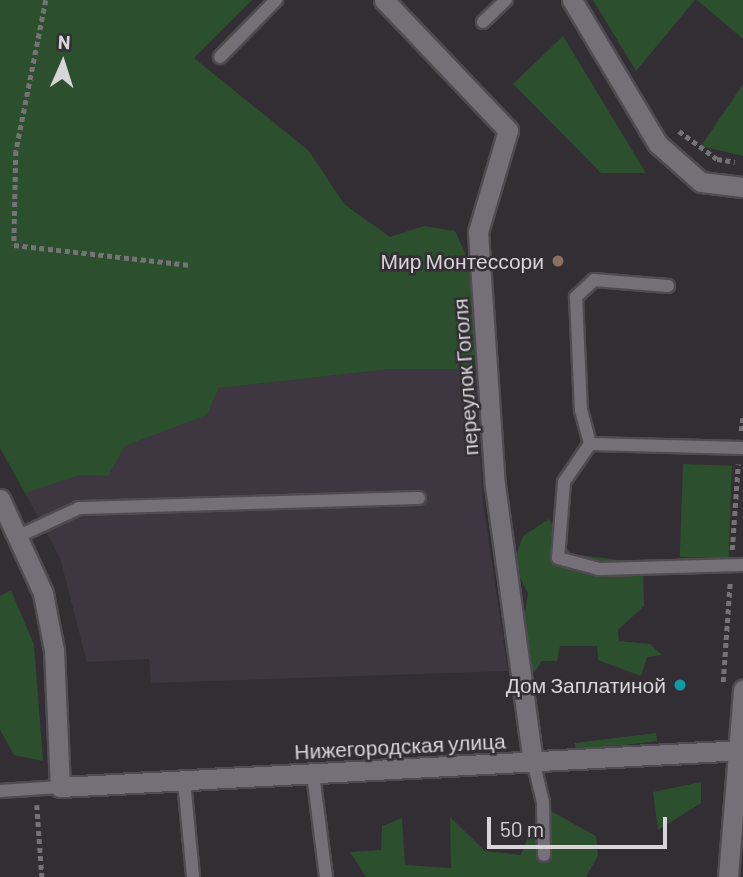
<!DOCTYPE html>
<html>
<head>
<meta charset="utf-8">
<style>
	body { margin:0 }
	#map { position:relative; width:743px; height:877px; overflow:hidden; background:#322e34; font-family:Barlow,sans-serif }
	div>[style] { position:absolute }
	.built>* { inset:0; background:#3e3741 }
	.green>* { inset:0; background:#2c4f2e; transform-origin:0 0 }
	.path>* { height:4.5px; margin-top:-2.25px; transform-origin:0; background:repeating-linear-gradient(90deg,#767377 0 5px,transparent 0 8.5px) }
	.roads { filter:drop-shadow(2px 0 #4f4b50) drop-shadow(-2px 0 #4f4b50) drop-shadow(0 2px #4f4b50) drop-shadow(0 -2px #4f4b50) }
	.service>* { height:12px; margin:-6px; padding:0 6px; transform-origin:6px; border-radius:6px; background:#757077 }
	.minor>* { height:19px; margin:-9.5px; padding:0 9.5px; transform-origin:9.5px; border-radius:9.5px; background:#757077 }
	.dots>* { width:19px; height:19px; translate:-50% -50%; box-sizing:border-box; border:4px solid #322e34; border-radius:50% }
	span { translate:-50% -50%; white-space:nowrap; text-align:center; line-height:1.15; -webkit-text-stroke:5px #322e34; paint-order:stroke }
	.poi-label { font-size:21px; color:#d7d5d8 }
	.right { translate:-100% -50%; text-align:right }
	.street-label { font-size:21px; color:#d7d5d8 }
	.north { position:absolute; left:28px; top:28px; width:70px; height:70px; -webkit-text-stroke:5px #322e34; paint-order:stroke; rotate:3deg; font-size:19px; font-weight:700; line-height:28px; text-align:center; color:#d7d5d8 }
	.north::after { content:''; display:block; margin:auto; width:24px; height:32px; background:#d7d5d8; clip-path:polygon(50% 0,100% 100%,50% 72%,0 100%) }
	.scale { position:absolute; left:487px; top:817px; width:180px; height:32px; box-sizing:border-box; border:4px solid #d7d5d8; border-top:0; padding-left:9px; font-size:21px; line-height:24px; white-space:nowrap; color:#d7d5d8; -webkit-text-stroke:5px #322e34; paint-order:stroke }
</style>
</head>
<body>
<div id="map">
	<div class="built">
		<div style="clip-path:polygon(391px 369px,476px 369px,483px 503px,508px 671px,151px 683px,149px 659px,87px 662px,60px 558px,25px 493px,81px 475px,108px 476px,125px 446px,207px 415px,219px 388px)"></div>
	</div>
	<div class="green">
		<div style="clip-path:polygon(0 0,252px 0,194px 58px,309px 151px,344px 204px,390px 237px,424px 226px,455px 231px,472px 268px,476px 369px,391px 369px,219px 388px,207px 415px,125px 446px,108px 476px,81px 475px,25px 493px,0 448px)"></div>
		<div style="clip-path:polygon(593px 0,695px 0,636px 71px)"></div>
		<div style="clip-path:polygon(697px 0,743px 0,743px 39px)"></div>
		<div style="clip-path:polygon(563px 36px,646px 173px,601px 173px,513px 84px)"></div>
		<div style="clip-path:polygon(743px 84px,743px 156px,701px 146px)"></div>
		<div style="left:683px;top:464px;width:49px;height:93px;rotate:2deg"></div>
		<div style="clip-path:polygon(549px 519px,571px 554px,643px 563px,644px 606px,618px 630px,619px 641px,650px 644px,662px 655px,647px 657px,641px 676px,598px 660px,597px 646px,560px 646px,557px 661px,542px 661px,533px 674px,524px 620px,528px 593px,513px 564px,523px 536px)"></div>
		<div style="clip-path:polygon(11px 590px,34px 645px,43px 761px,14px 755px,0 730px,0 596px)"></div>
		<div style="left:656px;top:733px;width:8px;height:82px;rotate:83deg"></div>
		<div style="clip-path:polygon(701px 782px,701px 803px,658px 830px,653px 792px)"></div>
		<div style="clip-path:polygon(549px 810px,596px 836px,598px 856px,586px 877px,366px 877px,350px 852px,381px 850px,382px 826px,402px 818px,405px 865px,451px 868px,450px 817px,485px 851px,521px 855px,532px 826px)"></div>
	</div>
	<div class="path">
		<div style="left:46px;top:0;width:154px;rotate:101.2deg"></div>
		<div style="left:16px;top:151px;width:94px;rotate:91.2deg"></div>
		<div style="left:14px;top:245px;width:177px;rotate:6.5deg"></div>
		<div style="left:679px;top:131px;width:47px;rotate:36.4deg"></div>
		<div style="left:717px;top:159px;width:18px;rotate:9deg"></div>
		<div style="left:741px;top:431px;width:17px;rotate:-83deg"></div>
		<div style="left:732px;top:550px;width:86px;rotate:-86deg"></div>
		<div style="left:723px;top:682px;width:99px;rotate:-86deg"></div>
		<div style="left:37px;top:805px;width:72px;rotate:86deg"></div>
	</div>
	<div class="roads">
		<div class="service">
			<div style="left:483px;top:22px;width:32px;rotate:-44deg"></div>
			<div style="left:220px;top:57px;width:80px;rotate:-45.5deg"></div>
			<div style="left:668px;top:286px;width:74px;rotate:-175.4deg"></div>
			<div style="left:594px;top:280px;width:25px;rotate:137deg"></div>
			<div style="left:576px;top:297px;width:113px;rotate:87.5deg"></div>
			<div style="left:581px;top:410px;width:35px;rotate:75deg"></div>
			<div style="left:590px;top:444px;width:153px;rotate:1.5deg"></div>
			<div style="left:590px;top:444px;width:46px;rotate:124.4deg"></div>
			<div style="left:564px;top:482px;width:76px;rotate:94.5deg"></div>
			<div style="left:558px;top:558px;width:42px;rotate:15deg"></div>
			<div style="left:599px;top:569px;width:144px;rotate:-1.6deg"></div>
			<div style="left:19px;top:536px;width:66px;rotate:-25deg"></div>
			<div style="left:79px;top:508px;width:340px;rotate:-1.7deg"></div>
			<div style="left:533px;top:761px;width:42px;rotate:76.3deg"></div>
			<div style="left:543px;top:802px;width:53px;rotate:88.9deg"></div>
			<div style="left:313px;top:774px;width:104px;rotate:82.8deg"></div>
			<div style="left:184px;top:781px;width:96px;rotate:84.6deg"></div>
			<div style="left:0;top:791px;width:60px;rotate:-3.8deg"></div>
		</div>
		<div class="minor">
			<div style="left:384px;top:0;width:180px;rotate:46.4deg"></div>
			<div style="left:508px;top:130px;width:106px;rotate:106.4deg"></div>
			<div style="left:478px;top:232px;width:254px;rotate:86.2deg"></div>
			<div style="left:495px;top:485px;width:279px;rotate:82.2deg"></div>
			<div style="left:572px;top:0;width:168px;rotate:59.2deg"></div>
			<div style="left:658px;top:144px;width:57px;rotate:41.5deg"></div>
			<div style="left:701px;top:182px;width:42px;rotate:6.8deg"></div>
			<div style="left:0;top:499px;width:103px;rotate:65.4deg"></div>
			<div style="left:43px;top:593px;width:58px;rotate:79.1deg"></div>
			<div style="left:54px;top:650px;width:137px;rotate:87.5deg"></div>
			<div style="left:60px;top:787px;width:684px;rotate:-3.1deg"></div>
			<div style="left:728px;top:877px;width:188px;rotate:-85.4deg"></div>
		</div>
	</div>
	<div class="dots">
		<div style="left:558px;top:261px;background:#8d6e63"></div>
		<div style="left:680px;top:685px;background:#0f9aa8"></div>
	</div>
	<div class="poi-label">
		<span class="right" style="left:544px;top:261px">Мир Монтессори</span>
		<span class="right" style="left:666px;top:685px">Дом Заплатиной</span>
	</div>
	<div class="street-label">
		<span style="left:465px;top:377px;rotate:-94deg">переулок Гоголя</span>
		<span style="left:400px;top:746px;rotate:-3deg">Нижегородская улица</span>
	</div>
	<div class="north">N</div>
	<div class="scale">50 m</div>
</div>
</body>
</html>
